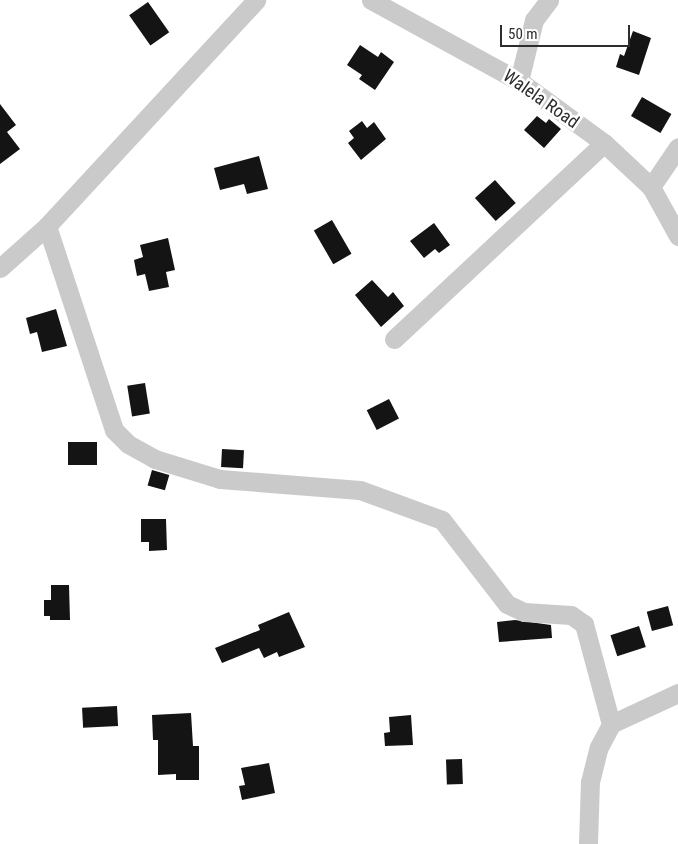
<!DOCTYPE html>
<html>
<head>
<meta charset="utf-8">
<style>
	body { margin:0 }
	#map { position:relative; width:678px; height:844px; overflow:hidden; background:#fff; font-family:"Roboto Condensed",sans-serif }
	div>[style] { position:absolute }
	.building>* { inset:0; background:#141414; transform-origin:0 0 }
	.minor>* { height:19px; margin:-9.5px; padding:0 9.5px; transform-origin:9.5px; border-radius:9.5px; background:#cacaca }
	span { translate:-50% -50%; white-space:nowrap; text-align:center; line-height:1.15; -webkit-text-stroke:5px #fff; paint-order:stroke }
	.street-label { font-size:18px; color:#2d2d2d }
	.scale { position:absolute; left:500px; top:25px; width:130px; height:22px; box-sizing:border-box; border:2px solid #2d2d2d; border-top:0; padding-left:6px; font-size:15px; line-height:18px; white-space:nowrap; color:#2d2d2d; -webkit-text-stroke:4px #fff; paint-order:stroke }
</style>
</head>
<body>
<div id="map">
	<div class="building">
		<div style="left:148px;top:2px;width:37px;height:23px;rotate:55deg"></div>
		<div style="clip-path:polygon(633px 31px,651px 38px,639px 75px,616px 67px,620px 54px,624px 56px)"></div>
		<div style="clip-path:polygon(360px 45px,378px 57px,381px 52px,394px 62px,375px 90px,359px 79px,362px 75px,347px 65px)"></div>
		<div style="left:642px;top:97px;width:34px;height:22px;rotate:30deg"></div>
		<div style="clip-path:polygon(0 104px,16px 125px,7px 132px,20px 149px,0 164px)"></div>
		<div style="clip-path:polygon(537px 116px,546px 123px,549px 119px,561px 129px,544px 148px,524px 130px)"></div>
		<div style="clip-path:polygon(362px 121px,367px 128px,374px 122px,386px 139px,361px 160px,348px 143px,354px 138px,349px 131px)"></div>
		<div style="clip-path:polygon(259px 156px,268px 189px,247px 194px,244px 184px,220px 190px,214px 168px)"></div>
		<div style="left:495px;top:180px;width:31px;height:27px;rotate:48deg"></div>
		<div style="left:332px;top:220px;width:39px;height:21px;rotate:60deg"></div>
		<div style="clip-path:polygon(434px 223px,450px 245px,439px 253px,435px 249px,424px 258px,410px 241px)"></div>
		<div style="clip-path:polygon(168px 238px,175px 270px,166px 272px,169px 287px,149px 291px,145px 274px,137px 276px,134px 260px,143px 257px,140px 245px)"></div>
		<div style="clip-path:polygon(372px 280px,388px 297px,393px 292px,404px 306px,381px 327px,355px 295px)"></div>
		<div style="clip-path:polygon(56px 309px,67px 346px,42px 352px,37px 332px,30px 334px,26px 318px)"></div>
		<div style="left:145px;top:383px;width:31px;height:18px;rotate:81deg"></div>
		<div style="left:389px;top:399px;width:22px;height:25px;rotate:63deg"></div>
		<div style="left:68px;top:442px;width:29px;height:23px"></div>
		<div style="left:222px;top:449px;width:22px;height:18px;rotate:3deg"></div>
		<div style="left:152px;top:470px;width:18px;height:16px;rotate:16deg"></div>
		<div style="clip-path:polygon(141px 519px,166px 519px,167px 550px,149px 551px,149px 542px,141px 542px)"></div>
		<div style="clip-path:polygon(51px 585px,69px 585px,70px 620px,50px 620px,50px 616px,44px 616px,44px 600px,51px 600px)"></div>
		<div style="left:668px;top:606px;width:20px;height:22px;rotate:75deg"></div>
		<div style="clip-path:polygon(289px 612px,305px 647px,279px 657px,277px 652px,264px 658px,259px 648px,222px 663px,215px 648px,260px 630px,258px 625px)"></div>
		<div style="clip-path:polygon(515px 620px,551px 625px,552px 638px,499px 642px,497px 622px)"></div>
		<div style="left:639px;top:626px;width:22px;height:30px;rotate:72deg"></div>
		<div style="left:117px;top:706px;width:20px;height:35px;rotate:87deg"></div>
		<div style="clip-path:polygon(191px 713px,193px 746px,199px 746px,199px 780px,176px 780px,176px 774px,158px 775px,158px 740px,153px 740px,152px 715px)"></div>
		<div style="clip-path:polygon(411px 715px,413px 745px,385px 746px,384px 733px,390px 732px,389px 717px)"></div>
		<div style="left:462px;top:759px;width:25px;height:16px;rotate:88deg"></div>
		<div style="clip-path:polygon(269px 763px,275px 793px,242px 800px,239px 786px,245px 785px,241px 768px)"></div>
	</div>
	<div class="minor">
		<div style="left:371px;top:0;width:169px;rotate:28.7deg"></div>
		<div style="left:519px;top:81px;width:105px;rotate:36.1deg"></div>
		<div style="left:604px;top:143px;width:64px;rotate:43.1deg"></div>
		<div style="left:651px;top:187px;width:56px;rotate:61.1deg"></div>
		<div style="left:519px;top:81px;width:63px;rotate:-76.2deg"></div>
		<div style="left:534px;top:20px;width:25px;rotate:-53deg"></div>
		<div style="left:651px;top:187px;width:48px;rotate:-56deg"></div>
		<div style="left:47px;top:226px;width:215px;rotate:71.8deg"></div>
		<div style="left:114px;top:430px;width:20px;rotate:45deg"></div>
		<div style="left:128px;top:444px;width:31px;rotate:29deg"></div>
		<div style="left:155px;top:459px;width:68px;rotate:17.1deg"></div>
		<div style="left:220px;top:479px;width:140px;rotate:4.5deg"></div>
		<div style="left:360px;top:490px;width:87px;rotate:20.1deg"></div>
		<div style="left:442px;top:520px;width:106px;rotate:52.3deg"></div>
		<div style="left:507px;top:604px;width:19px;rotate:25deg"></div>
		<div style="left:524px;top:612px;width:47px;rotate:3.7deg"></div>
		<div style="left:571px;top:615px;width:16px;rotate:35deg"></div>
		<div style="left:584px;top:624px;width:104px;rotate:74.9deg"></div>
		<div style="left:0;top:268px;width:63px;rotate:-41.8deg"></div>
		<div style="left:47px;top:226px;width:308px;rotate:-47.2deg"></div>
		<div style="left:394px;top:339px;width:287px;rotate:-43deg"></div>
		<div style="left:588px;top:844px;width:62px;rotate:-88.2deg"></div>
		<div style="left:590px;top:782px;width:36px;rotate:-76deg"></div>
		<div style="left:599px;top:747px;width:26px;rotate:-62deg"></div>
		<div style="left:611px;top:724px;width:74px;rotate:-24.8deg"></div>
	</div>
	<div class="street-label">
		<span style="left:541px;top:99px;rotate:35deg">Walela Road</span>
	</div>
	<div class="scale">50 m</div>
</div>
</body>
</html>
